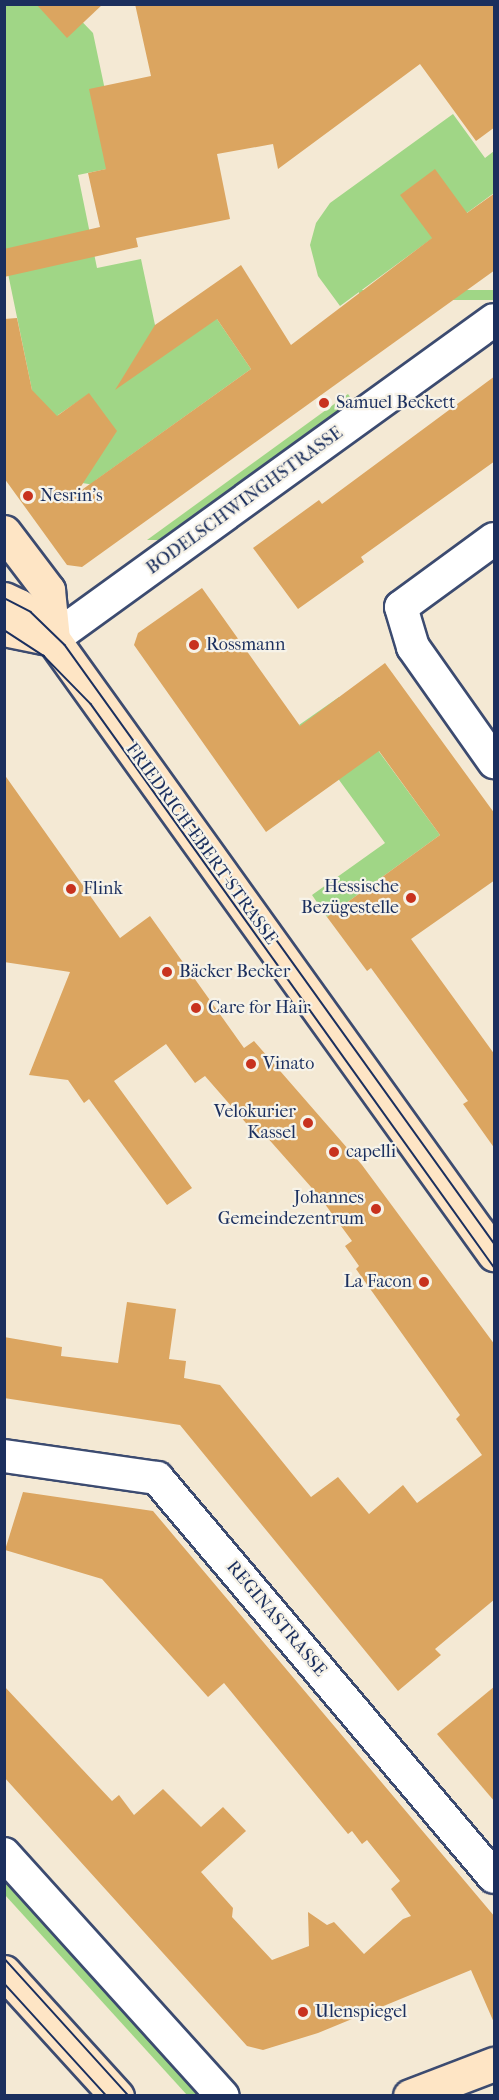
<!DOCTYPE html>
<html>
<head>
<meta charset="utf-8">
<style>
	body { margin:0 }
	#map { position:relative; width:499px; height:2100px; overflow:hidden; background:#f4e9d4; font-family:"IM FELL French Canon",serif }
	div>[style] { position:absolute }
	.green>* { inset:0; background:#a0d686; transform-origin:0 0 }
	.building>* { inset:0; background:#dba560 }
	.roads { filter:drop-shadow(2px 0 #3c4b70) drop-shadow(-2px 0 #3c4b70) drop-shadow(0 2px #3c4b70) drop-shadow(0 -2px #3c4b70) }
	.street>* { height:32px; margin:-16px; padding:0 16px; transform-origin:16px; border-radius:16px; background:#fff }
	.secondary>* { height:33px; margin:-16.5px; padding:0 16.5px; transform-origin:16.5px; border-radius:16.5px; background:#fee5c5 }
	.tram>* { height:1.5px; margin:-0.75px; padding:0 0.75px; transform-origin:0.75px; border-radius:0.75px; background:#1b2f5e }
	.dots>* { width:16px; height:16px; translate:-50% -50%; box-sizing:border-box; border:3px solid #f7f3e8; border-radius:50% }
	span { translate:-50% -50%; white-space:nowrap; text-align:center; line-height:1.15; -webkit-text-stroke:4.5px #f7f3e8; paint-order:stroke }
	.poi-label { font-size:18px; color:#1b2f5e }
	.left { translate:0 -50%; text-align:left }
	.right { translate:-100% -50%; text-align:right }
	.street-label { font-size:18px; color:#1b2f5e }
	.frame { position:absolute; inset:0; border:6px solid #1b2f5e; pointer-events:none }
</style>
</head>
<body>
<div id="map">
	<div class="green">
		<div style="clip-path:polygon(4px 5px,66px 5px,93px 33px,121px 166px,78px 175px,97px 268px,141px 259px,155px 325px,217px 319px,251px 369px,96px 480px,95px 485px,82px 483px,89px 394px,58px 415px,57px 421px,33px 395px,5px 259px)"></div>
		<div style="clip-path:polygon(453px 114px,485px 158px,494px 151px,494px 193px,340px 306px,318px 276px,310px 245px,316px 223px,330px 203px)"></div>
		<div style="left:494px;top:290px;width:10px;height:135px;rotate:90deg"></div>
		<div style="clip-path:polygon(348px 394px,353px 401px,159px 540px,147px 540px)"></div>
		<div style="clip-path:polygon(339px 697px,440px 835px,327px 917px,312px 895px,385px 843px,299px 725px)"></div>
		<div style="clip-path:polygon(5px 1872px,204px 2091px,198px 2095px,187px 2095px,5px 1895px)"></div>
	</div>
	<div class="building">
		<div style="clip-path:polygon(36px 4px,103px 4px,67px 38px)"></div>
		<div style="clip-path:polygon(135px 4px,495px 4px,495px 127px,476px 141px,420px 64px,278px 169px,273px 144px,217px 154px,230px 219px,136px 238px,138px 247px,4px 277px,4px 249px,100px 227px,88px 173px,106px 169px,89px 89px,151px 76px)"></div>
		<div style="clip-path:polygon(435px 169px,467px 213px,495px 193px,495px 270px,82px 567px,67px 565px,4px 478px,4px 319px,17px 318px,32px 390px,57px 416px,89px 393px,117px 431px,76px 494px,251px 369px,217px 319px,115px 390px,155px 325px,241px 265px,291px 345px,432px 238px,400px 195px)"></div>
		<div style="clip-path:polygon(495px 376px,495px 461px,361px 557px,364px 562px,298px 609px,253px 548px,319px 500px,322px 504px)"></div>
		<div style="clip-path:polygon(202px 588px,300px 726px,385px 663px,495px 814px,495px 880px,411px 939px,495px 1055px,495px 1149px,463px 1104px,468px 1101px,371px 968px,367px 971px,327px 917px,440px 835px,379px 751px,266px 832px,134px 645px,138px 633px)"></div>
		<div style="clip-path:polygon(4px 774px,120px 938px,150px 916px,244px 1048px,254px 1041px,362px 1165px,495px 1345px,495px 1599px,435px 1649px,441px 1655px,398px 1691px,180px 1425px,4px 1398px,4px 1337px,62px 1347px,61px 1356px,118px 1363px,127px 1302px,176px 1309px,169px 1359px,186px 1361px,184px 1378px,220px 1385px,311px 1497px,338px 1477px,369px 1514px,403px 1485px,417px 1503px,482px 1455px,456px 1419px,460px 1415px,356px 1269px,359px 1266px,345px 1246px,352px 1241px,319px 1196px,265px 1135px,260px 1139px,205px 1076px,195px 1083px,166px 1044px,114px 1081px,192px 1188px,167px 1205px,89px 1099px,84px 1103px,68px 1080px,29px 1075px,70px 972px,4px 962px)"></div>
		<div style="clip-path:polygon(23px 1492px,153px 1511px,495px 1917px,495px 2025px,471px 1970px,318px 2033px,263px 2050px,247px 2046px,4px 1777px,4px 1686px,112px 1801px,119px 1795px,134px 1815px,163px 1789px,201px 1827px,223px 1807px,246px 1831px,201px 1872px,233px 1908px,232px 1917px,272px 1960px,309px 1946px,308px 1912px,327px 1925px,334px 1922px,364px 1954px,403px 1919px,411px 1916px,391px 1889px,400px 1881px,367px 1840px,362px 1844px,352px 1831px,348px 1834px,224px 1683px,208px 1697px,102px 1579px,5px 1550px)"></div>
		<div style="clip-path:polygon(495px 1686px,495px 1802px,437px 1734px)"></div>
	</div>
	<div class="roads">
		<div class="street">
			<div style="left:494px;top:539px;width:115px;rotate:143.8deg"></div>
			<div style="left:401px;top:607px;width:42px;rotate:73.3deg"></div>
			<div style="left:413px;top:647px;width:141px;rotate:54.8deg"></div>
			<div style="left:53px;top:639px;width:544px;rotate:-35.88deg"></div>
			<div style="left:4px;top:1456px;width:155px;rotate:8.2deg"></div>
			<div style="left:157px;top:1478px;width:522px;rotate:49.82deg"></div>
			<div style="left:4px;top:1854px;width:326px;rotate:47.9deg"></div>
		</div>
		<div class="secondary">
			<div style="left:4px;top:532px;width:73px;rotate:52.8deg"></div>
			<div style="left:48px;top:590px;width:49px;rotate:84.2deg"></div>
			<div style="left:4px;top:599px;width:17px;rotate:25deg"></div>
			<div style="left:19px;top:606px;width:47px;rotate:44.1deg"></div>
			<div style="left:53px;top:639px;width:757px;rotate:54.36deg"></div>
			<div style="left:4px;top:629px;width:50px;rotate:11.5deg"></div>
			<div style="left:4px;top:1972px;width:168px;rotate:47.7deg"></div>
			<div style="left:410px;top:2096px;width:90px;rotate:-20.9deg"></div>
		</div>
	</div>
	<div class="tram">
		<div style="left:4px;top:598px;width:30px;rotate:27deg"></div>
		<div style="left:31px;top:612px;width:47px;rotate:44.1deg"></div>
		<div style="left:65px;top:645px;width:736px;rotate:54.34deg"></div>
		<div style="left:4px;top:630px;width:48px;rotate:33deg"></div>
		<div style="left:44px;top:656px;width:67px;rotate:45.6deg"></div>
		<div style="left:91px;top:704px;width:692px;rotate:54.4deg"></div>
		<div style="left:4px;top:1958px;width:186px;rotate:47.8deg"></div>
		<div style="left:4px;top:1983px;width:153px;rotate:47.7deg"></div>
	</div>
	<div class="dots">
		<div style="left:324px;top:403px;background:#c8321e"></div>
		<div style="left:28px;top:496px;background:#c8321e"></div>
		<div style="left:194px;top:645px;background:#c8321e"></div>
		<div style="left:71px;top:889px;background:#c8321e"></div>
		<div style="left:411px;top:898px;background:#c8321e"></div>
		<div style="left:167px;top:972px;background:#c8321e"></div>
		<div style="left:196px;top:1008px;background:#c8321e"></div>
		<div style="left:251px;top:1064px;background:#c8321e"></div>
		<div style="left:308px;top:1123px;background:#c8321e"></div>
		<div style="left:334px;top:1152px;background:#c8321e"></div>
		<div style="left:376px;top:1209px;background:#c8321e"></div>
		<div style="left:424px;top:1282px;background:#c8321e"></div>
		<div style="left:303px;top:2012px;background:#c8321e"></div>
	</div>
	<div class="poi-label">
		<span class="left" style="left:336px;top:403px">Samuel Beckett</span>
		<span class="left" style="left:40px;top:496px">Nesrin's</span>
		<span class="left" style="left:206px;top:645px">Rossmann</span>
		<span class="right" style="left:399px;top:898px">Hessische<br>Bezügestelle</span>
		<span class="left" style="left:83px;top:889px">Flink</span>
		<span class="left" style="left:179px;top:972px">Bäcker Becker</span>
		<span class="left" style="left:208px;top:1008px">Care for Hair</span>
		<span class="left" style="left:263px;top:1064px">Vinato</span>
		<span class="right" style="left:296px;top:1123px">Velokurier<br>Kassel</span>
		<span class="left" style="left:346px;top:1152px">capelli</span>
		<span class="right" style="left:364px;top:1209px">Johannes<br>Gemeindezentrum</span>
		<span class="right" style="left:412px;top:1282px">La Facon</span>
		<span class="left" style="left:315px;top:2012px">Ulenspiegel</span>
	</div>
	<div class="street-label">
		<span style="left:245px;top:501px;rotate:-36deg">BODELSCHWINGHSTRASSE</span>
		<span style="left:201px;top:844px;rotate:54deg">FRIEDRICH-EBERT-STRASSE</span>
		<span style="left:276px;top:1619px;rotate:50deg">REGINASTRASSE</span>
	</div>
	<div class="frame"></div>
</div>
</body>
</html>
